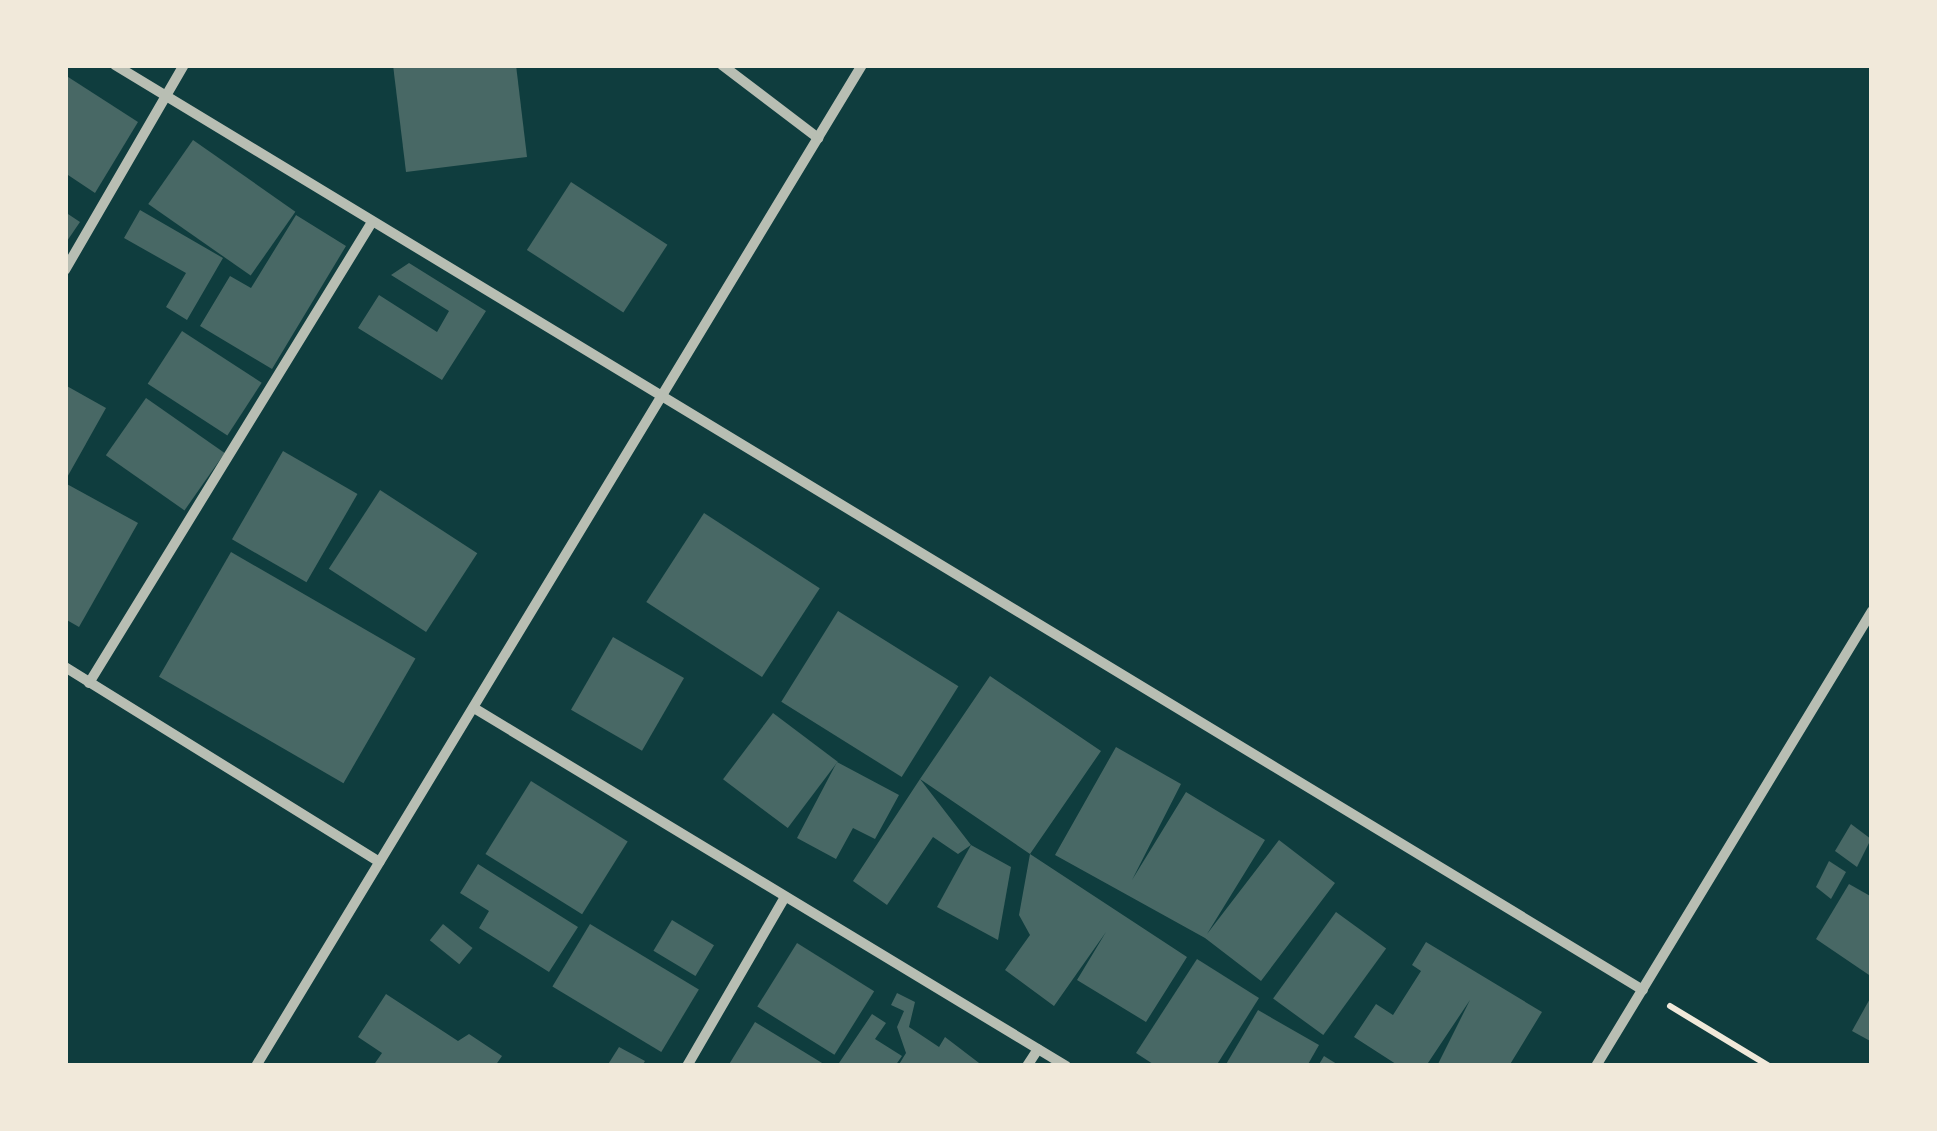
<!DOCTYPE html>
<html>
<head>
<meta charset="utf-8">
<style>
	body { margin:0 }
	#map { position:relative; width:1937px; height:1131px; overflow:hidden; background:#0f3d3e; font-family:"Fira Sans",sans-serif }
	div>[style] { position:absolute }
	.building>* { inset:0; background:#486865; transform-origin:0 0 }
	.path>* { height:6px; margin:-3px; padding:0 3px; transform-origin:3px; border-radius:3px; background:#f1e9da }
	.minor>* { height:10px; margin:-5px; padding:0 5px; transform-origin:5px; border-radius:5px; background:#b8beb3 }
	span { translate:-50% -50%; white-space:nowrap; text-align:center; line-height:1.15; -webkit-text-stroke:8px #f1e9da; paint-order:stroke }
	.frame { position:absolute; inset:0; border:68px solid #f1e9da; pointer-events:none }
</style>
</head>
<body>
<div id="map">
	<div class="building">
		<div style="clip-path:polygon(393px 65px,516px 65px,527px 157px,406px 172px)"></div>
		<div style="clip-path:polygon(65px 75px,138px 122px,95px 193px,65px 173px)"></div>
		<div style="left:193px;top:140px;width:125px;height:78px;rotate:35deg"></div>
		<div style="left:571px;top:182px;width:115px;height:81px;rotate:33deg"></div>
		<div style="clip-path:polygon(140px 210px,223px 258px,187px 320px,166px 307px,186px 273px,124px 238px)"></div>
		<div style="clip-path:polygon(65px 212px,80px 222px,67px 241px,65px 240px)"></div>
		<div style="clip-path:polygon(296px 215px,346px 246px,272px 369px,200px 326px,230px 276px,251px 288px)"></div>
		<div style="clip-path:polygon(409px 263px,486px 311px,442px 380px,358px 328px,379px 295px,437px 332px,449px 311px,391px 275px)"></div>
		<div style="left:182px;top:331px;width:95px;height:63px;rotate:33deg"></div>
		<div style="clip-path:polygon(65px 385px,106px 408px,65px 481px)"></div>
		<div style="left:146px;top:398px;width:96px;height:70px;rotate:35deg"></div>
		<div style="left:283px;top:451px;width:86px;height:102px;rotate:30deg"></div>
		<div style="clip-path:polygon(65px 483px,138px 523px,79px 627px,65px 619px)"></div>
		<div style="left:380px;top:490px;width:116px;height:94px;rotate:33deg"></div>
		<div style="left:704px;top:513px;width:138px;height:106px;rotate:33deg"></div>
		<div style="left:231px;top:552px;width:213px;height:144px;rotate:30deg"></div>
		<div style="left:838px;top:611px;width:142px;height:107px;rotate:32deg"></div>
		<div style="left:613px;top:637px;width:82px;height:84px;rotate:30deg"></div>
		<div style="clip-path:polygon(990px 676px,1101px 751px,1030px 854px,920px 779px,971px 845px,958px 854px,933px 837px,887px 905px,853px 881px,920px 779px)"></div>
		<div style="left:773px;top:713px;width:81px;height:83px;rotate:37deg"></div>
		<div style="clip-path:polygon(1116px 747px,1181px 784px,1132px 880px,1186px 792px,1265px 840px,1207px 934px,1279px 840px,1335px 883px,1261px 981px,1205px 938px,1055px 855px)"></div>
		<div style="clip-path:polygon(837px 762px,899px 795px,875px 839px,853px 828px,836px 859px,797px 838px)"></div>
		<div style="left:531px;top:781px;width:114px;height:86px;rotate:32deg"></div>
		<div style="clip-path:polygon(1851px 824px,1871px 839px,1857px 867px,1835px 851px)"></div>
		<div style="clip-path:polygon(971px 845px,1011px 867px,998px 940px,937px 907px)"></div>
		<div style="clip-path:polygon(1030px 854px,1187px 957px,1146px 1022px,1077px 980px,1106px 932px,1054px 1006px,1005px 970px,1030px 935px,1019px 915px)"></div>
		<div style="clip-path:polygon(1829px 861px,1846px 872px,1831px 899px,1816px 887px)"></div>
		<div style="clip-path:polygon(478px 864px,578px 927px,549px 972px,479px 928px,489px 911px,460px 893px)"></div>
		<div style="clip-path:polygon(1849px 884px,1872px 897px,1872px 977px,1816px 939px)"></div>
		<div style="left:1336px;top:912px;width:62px;height:107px;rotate:36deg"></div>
		<div style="left:672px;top:920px;width:49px;height:36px;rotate:31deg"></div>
		<div style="left:443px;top:924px;width:38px;height:21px;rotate:39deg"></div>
		<div style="left:590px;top:924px;width:127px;height:73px;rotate:31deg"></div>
		<div style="clip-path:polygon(1426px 942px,1542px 1012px,1509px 1066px,1437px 1066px,1470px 1000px,1426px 1066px,1399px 1066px,1354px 1037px,1376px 1004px,1393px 1015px,1421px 971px,1412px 965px)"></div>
		<div style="left:797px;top:943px;width:91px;height:75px;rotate:32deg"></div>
		<div style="clip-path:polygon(1197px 959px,1259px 998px,1216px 1066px,1156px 1066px,1136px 1053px)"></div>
		<div style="clip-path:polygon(897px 993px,915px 1002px,909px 1027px,939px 1047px,945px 1037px,983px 1066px,898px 1066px,906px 1053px,897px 1027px,904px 1011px,891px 1005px)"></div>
		<div style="clip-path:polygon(386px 994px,458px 1041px,469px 1034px,502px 1056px,495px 1066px,373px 1066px,382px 1053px,358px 1037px)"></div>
		<div style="clip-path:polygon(1872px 995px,1872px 1042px,1852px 1031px)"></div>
		<div style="clip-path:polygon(1258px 1010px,1319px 1045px,1307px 1066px,1225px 1066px)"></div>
		<div style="clip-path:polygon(872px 1014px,886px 1023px,875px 1039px,902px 1056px,895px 1066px,837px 1066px)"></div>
		<div style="clip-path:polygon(755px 1022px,827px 1066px,728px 1066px)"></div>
		<div style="clip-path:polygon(619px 1047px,645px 1061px,642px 1066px,607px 1066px)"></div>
		<div style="clip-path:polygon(1324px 1056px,1340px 1066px,1318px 1066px)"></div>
	</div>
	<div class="path">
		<div style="left:1670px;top:1006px;width:116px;rotate:31.2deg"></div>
	</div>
	<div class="minor">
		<div style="left:115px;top:65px;width:1786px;rotate:31.19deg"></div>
		<div style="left:722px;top:65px;width:121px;rotate:37.2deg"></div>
		<div style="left:65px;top:270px;width:237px;rotate:-59.9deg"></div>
		<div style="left:65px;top:667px;width:370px;rotate:31.8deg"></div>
		<div style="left:89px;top:683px;width:541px;rotate:-58.45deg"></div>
		<div style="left:474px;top:708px;width:692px;rotate:31.16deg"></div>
		<div style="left:256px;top:1066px;width:1170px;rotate:-58.81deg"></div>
		<div style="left:687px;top:1066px;width:193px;rotate:-59.9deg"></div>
		<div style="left:1027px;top:1066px;width:20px;rotate:-57deg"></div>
		<div style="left:1596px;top:1066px;width:532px;rotate:-58.76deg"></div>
	</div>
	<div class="frame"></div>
</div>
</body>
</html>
